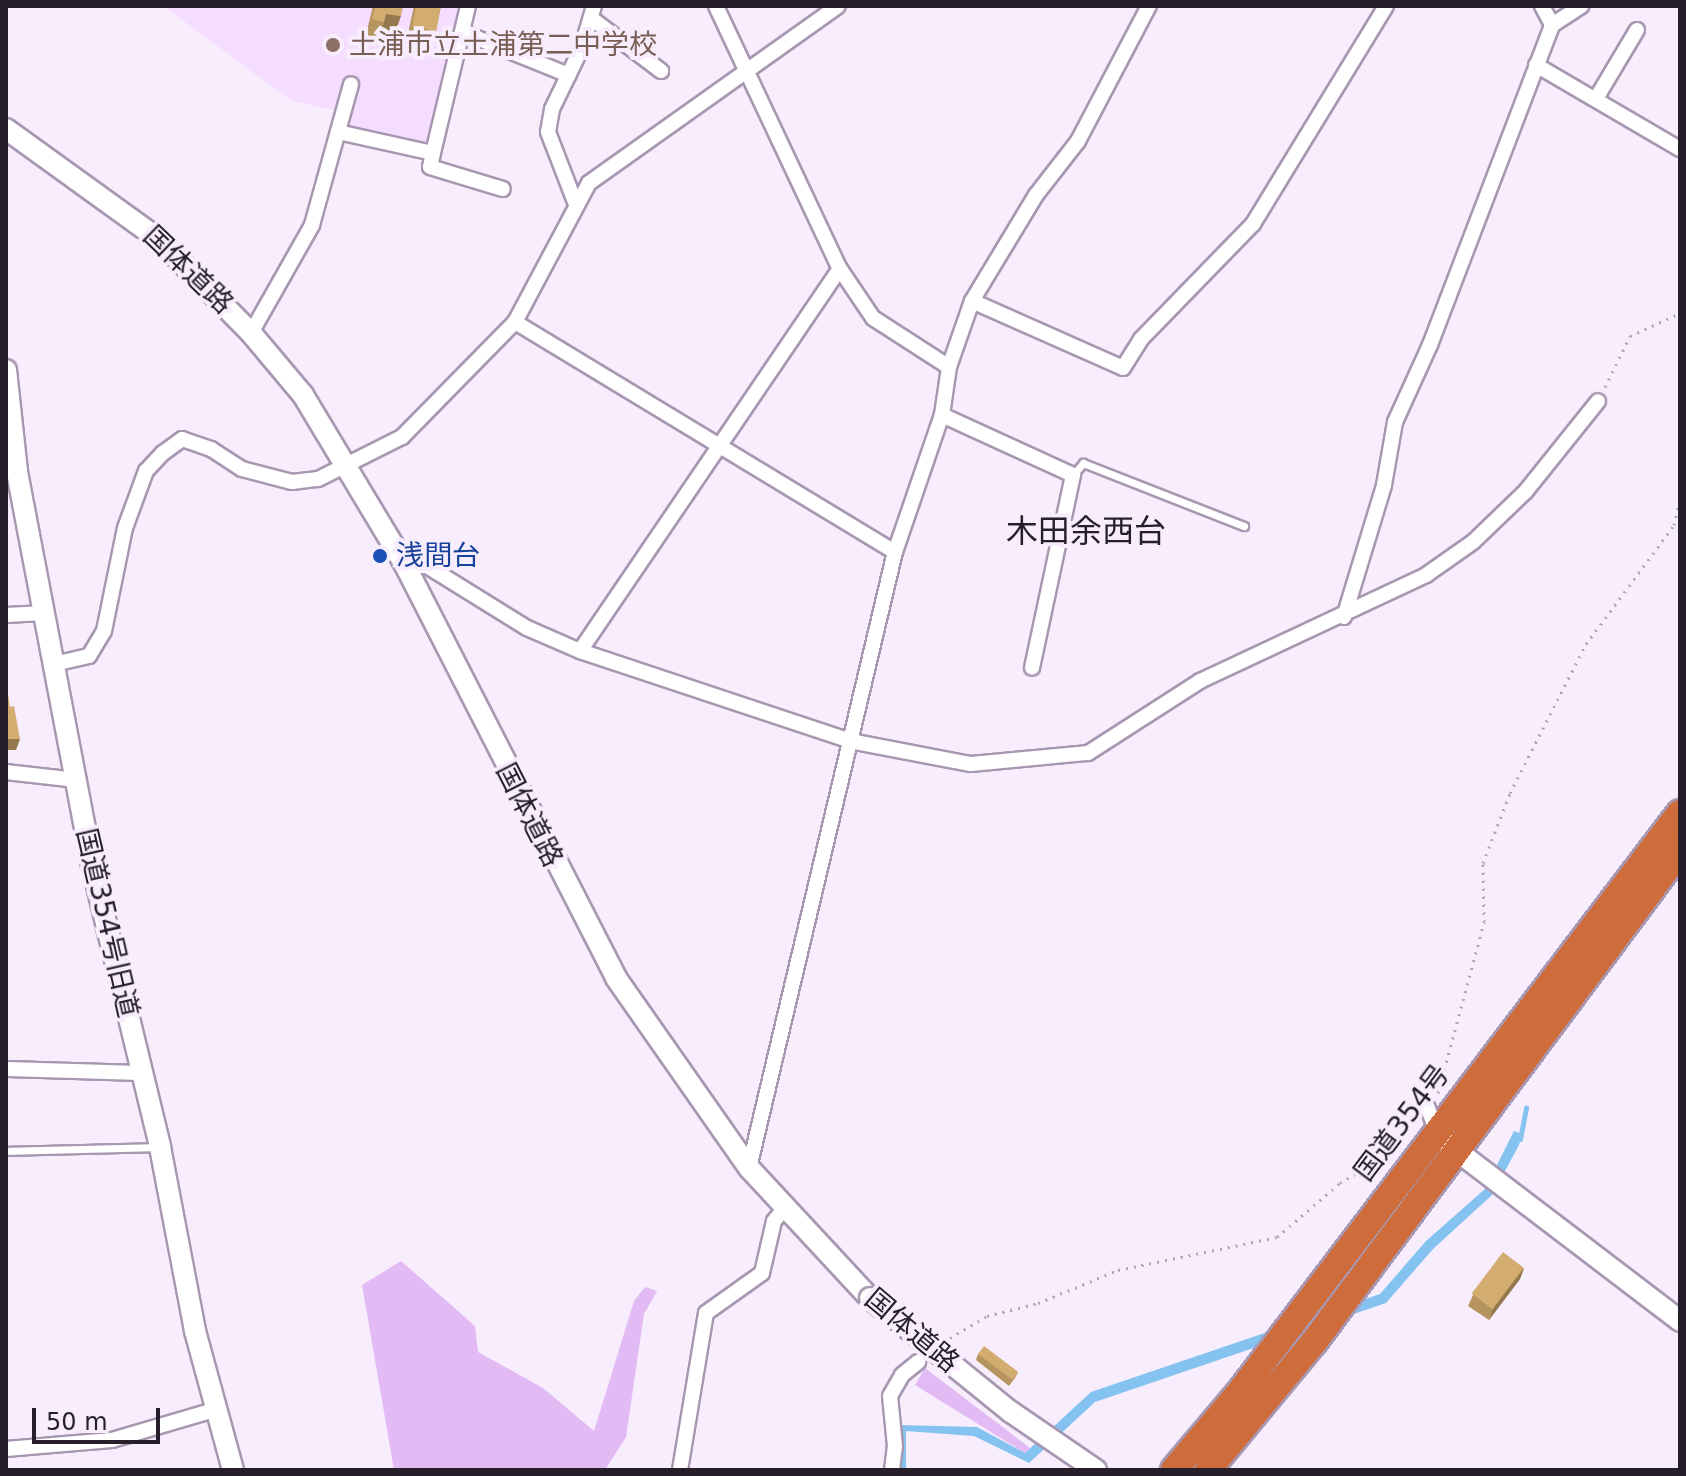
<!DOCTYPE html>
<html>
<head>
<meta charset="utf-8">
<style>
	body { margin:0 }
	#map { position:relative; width:1686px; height:1476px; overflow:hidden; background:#f8edfd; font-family:"DejaVu Sans","Noto Sans JP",sans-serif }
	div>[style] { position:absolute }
	.built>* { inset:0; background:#f4ddff }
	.green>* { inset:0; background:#e2baf4 }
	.water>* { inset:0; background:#84c2ef }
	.stream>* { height:5px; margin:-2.5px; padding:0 2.5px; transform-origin:2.5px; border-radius:2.5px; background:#84c2ef }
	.path>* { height:3px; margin-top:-1.5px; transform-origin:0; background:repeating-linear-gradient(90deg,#b0a7b5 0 2px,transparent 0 8px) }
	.roads { filter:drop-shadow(2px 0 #a897b0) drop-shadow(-2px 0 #a897b0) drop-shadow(0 2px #a897b0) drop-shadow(0 -2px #a897b0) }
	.lane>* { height:7px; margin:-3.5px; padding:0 3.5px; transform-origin:3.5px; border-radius:3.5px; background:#fff }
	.street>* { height:14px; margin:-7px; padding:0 7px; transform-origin:7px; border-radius:7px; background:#fff }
	.secondary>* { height:20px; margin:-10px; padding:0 10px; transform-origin:10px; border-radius:10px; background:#fff }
	.highway>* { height:26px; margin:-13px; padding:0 13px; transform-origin:13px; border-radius:13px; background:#cf6c3c }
	.bridges { filter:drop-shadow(2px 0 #a897b0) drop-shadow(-2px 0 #a897b0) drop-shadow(0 2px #a897b0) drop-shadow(0 -2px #a897b0) }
	.secondary-bridge>* { height:20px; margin:-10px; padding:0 10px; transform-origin:10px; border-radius:10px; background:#fff }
	.wall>* { inset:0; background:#b59460 }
	.shaded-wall>* { inset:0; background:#94784e }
	.building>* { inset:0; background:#d3ac70; transform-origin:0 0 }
	.dots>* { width:22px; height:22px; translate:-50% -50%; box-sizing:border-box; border:4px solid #f8edfd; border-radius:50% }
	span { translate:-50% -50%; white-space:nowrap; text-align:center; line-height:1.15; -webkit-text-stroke:8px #f8edfd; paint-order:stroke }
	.education-label { font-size:28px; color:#785e54 }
	.left { translate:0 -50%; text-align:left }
	.street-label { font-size:28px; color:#261f29 }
	.transit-label { font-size:28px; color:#164399 }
	.quarter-label { font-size:32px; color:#261f29 }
	.frame { position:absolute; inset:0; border:8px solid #261f29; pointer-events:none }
	.scale { position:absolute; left:32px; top:1408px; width:128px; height:36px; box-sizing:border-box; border:4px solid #261f29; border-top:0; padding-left:10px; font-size:24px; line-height:28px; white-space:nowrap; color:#261f29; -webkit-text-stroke:6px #f8edfd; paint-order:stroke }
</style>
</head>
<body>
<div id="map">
	<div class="built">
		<div style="clip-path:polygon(163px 6px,462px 6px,430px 142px,423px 146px,348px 127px,356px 82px,340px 111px,292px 101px)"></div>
	</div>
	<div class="green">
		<div style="clip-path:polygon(401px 1261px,475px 1326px,478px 1352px,543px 1388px,594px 1431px,634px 1301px,645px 1287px,657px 1291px,644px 1314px,626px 1437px,605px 1470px,394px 1470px,362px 1285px)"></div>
		<div style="clip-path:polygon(925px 1368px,1030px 1448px,1025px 1453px,915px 1385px)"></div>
	</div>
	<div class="water">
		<div style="clip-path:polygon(1514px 1131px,1522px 1134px,1519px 1145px,1492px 1195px,1433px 1249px,1386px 1303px,1095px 1402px,1029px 1463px,974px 1436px,906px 1431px,906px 1470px,897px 1470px,898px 1425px,977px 1427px,1025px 1453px,1091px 1392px,1380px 1294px,1426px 1241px,1485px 1189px)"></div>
	</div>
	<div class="stream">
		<div style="left:1520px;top:1139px;width:32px;rotate:-79deg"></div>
	</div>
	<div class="path">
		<div style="left:1605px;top:387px;width:57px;rotate:-63.9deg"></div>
		<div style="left:1630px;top:336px;width:55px;rotate:-24.7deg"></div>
		<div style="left:1438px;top:1093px;width:177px;rotate:-74.9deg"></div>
		<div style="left:1484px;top:922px;width:59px;rotate:-91deg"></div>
		<div style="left:1483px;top:863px;width:75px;rotate:-68.9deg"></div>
		<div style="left:1510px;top:793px;width:167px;rotate:-63deg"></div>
		<div style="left:1586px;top:644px;width:148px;rotate:-53.5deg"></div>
		<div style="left:1674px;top:525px;width:27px;rotate:-77deg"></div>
		<div style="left:950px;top:1338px;width:43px;rotate:-30.7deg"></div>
		<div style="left:987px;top:1316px;width:53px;rotate:-14.3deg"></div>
		<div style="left:1038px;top:1303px;width:87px;rotate:-22.4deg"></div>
		<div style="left:1118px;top:1270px;width:162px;rotate:-11.7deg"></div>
		<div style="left:1277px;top:1237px;width:83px;rotate:-40.6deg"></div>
		<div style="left:1340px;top:1183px;width:56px;rotate:-30.3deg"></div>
		<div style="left:1388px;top:1155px;width:43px;rotate:-51.5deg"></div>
	</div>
	<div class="roads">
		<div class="lane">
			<div style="left:1073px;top:475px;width:16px;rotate:-50deg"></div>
			<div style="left:1083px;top:463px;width:173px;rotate:21.4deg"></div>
			<div style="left:6px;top:1151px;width:152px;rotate:-1.5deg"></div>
		</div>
		<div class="street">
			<div style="left:716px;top:6px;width:291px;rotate:64.8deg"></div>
			<div style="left:840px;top:269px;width:59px;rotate:56deg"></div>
			<div style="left:873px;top:318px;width:90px;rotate:32.8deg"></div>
			<div style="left:1542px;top:6px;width:21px;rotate:62deg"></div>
			<div style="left:591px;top:18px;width:88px;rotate:37.1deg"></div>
			<div style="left:462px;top:32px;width:115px;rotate:21.9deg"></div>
			<div style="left:1536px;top:65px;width:167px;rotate:30.3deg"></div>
			<div style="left:1597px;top:97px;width:78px;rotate:-59.2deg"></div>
			<div style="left:338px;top:132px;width:97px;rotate:12.5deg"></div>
			<div style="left:433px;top:153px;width:151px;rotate:-76.6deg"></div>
			<div style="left:433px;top:153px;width:14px;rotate:102deg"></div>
			<div style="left:430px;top:167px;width:76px;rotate:16.8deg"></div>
			<div style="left:575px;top:202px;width:75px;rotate:-111.1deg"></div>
			<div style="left:548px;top:132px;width:23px;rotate:-80deg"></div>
			<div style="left:552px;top:109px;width:69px;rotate:-64.2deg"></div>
			<div style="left:582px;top:47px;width:43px;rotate:-73.7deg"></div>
			<div style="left:972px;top:301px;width:165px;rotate:23.9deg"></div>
			<div style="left:1123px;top:368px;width:34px;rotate:-58deg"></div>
			<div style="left:1141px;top:339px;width:161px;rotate:-45.8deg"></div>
			<div style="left:1253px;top:224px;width:255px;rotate:-58.6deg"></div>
			<div style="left:515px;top:322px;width:444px;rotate:31.2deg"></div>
			<div style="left:251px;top:333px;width:124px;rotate:-60.5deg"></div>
			<div style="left:312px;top:225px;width:146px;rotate:-74.5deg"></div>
			<div style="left:942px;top:415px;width:144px;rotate:24.6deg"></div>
			<div style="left:1073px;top:475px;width:197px;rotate:102deg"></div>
			<div style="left:405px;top:565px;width:22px;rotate:3deg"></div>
			<div style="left:427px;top:566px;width:118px;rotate:31.8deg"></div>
			<div style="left:527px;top:628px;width:58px;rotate:23.5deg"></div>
			<div style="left:580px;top:651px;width:285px;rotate:18.4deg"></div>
			<div style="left:850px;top:741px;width:123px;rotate:10.8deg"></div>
			<div style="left:971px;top:764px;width:118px;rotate:-5.4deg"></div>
			<div style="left:1088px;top:753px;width:133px;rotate:-32.7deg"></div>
			<div style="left:1200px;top:681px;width:250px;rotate:-25.1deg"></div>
			<div style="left:1426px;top:575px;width:57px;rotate:-35.1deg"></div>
			<div style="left:1473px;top:542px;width:74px;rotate:-43.9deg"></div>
			<div style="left:1526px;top:491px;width:115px;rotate:-51.3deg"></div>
			<div style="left:6px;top:615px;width:38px;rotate:-3deg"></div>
			<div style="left:1344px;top:617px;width:138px;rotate:-73.1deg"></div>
			<div style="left:1384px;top:485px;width:64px;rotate:-80.1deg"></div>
			<div style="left:1395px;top:422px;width:85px;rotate:-65.6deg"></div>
			<div style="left:1430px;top:345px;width:342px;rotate:-69.1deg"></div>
			<div style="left:1552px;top:25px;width:35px;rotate:-33deg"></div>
			<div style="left:580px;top:651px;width:462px;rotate:-55.8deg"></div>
			<div style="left:54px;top:664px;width:36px;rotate:-13deg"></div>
			<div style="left:89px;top:656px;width:29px;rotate:-59deg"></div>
			<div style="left:104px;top:631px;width:105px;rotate:-78.5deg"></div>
			<div style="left:125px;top:528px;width:61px;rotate:-69.8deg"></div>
			<div style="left:146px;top:471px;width:25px;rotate:-47deg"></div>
			<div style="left:163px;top:453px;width:24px;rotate:-36deg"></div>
			<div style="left:182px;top:439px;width:31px;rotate:19deg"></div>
			<div style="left:211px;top:449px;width:37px;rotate:33deg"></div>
			<div style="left:242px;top:469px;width:52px;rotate:14.6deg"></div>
			<div style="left:292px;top:482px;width:26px;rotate:-7deg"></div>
			<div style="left:318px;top:479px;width:94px;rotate:-26.6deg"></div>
			<div style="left:402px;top:437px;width:161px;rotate:-45.5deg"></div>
			<div style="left:515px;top:322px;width:157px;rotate:-62deg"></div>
			<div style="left:589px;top:183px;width:305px;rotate:-35.4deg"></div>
			<div style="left:6px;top:772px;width:71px;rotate:6.4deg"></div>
			<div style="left:6px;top:1069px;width:136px;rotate:1.7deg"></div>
			<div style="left:1427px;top:1106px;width:25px;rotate:69deg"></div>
			<div style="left:749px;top:1168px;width:633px;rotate:-76.67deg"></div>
			<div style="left:895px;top:552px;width:145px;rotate:-71.1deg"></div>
			<div style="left:942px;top:415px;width:49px;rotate:-81.7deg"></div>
			<div style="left:949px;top:367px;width:70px;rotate:-70.8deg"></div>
			<div style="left:972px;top:301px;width:124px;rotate:-58.9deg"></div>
			<div style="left:1036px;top:195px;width:68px;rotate:-52.1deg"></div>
			<div style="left:1078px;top:141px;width:153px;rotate:-62.3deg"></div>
			<div style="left:6px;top:1449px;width:106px;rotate:-4.9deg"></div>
			<div style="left:112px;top:1440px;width:109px;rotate:-16.4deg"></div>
			<div style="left:680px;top:1470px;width:159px;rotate:-80.6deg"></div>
			<div style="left:706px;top:1313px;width:69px;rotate:-35.5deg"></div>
			<div style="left:762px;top:1273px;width:53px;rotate:-77deg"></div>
			<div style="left:774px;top:1221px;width:16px;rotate:-50deg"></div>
			<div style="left:892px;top:1470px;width:24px;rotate:-83deg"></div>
			<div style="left:895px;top:1446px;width:50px;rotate:-95.7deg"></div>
			<div style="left:890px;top:1396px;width:24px;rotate:-60deg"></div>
			<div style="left:902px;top:1375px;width:21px;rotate:-39deg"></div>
		</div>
		<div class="secondary">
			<div style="left:6px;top:129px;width:185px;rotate:35.8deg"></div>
			<div style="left:156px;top:237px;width:135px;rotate:45.3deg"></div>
			<div style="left:251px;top:333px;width:81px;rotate:50deg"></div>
			<div style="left:303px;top:395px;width:198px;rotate:59deg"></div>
			<div style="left:405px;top:565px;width:464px;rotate:62.9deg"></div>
			<div style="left:616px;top:978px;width:232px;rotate:55deg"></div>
			<div style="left:749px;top:1168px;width:178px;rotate:47.1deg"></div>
			<div style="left:6px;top:370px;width:103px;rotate:83.8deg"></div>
			<div style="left:17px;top:472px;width:396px;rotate:79.2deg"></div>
			<div style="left:91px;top:861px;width:294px;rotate:76.4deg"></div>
			<div style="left:160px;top:1147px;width:187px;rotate:79.2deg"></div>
			<div style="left:195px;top:1331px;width:144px;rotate:74.7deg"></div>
			<div style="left:1448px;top:1144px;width:292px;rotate:37.3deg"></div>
		</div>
		<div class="highway">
			<div style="left:1174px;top:1470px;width:102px;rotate:-49.8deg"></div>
			<div style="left:1240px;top:1392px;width:727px;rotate:-52.77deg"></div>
			<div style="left:1208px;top:1470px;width:166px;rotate:-50.4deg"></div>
			<div style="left:1314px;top:1342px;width:612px;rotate:-53.3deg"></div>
		</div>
	</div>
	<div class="bridges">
		<div class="secondary-bridge">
			<div style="left:870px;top:1298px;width:181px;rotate:39deg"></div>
			<div style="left:1011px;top:1412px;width:103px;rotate:34.3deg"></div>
		</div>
	</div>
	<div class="wall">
		<div style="clip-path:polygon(373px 6px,403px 6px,393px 39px,379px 37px,376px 45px,364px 42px)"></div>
		<div style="clip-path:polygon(414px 6px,441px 6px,436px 31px,430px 48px,406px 43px)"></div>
		<div style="clip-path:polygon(1524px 1268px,1520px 1279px,1489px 1320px,1468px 1306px,1473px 1295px)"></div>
		<div style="clip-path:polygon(978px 1354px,1018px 1372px,1015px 1378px,1009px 1386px,976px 1360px)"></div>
	</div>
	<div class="shaded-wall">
		<div style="clip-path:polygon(386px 14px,401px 16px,393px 39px,379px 37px,384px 22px)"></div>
		<div style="clip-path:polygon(6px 739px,20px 739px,16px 750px,6px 750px)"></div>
		<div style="clip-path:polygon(1524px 1268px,1520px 1279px,1489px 1320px,1493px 1308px)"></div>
	</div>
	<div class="building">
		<div style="clip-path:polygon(375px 6px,403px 6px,401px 16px,386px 14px,384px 22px,372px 19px)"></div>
		<div style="clip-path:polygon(416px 6px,441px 6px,436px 31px,412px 26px)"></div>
		<div style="clip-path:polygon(8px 694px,10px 707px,14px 706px,20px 739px,6px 739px,6px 695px)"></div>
		<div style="left:1503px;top:1252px;width:26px;height:52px;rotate:37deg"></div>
		<div style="left:984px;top:1346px;width:43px;height:10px;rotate:37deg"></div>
	</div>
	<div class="dots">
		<div style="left:333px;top:45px;background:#8d6e63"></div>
		<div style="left:380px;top:556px;background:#1a4fb4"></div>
	</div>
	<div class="education-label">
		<span class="left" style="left:349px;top:45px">土浦市立土浦第二中学校</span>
	</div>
	<div class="street-label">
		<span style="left:188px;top:270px;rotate:44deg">国体道路</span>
		<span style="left:529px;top:815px;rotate:63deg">国体道路</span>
		<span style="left:107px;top:923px;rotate:77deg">国道354号旧道</span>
		<span style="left:1402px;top:1123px;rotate:-53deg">国道354号</span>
		<span style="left:912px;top:1331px;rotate:40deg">国体道路</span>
	</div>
	<div class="transit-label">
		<span class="left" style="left:396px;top:556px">浅間台</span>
	</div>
	<div class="quarter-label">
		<span style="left:1086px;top:531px">木田余西台</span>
	</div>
	<div class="frame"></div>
	<div class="scale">50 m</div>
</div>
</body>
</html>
